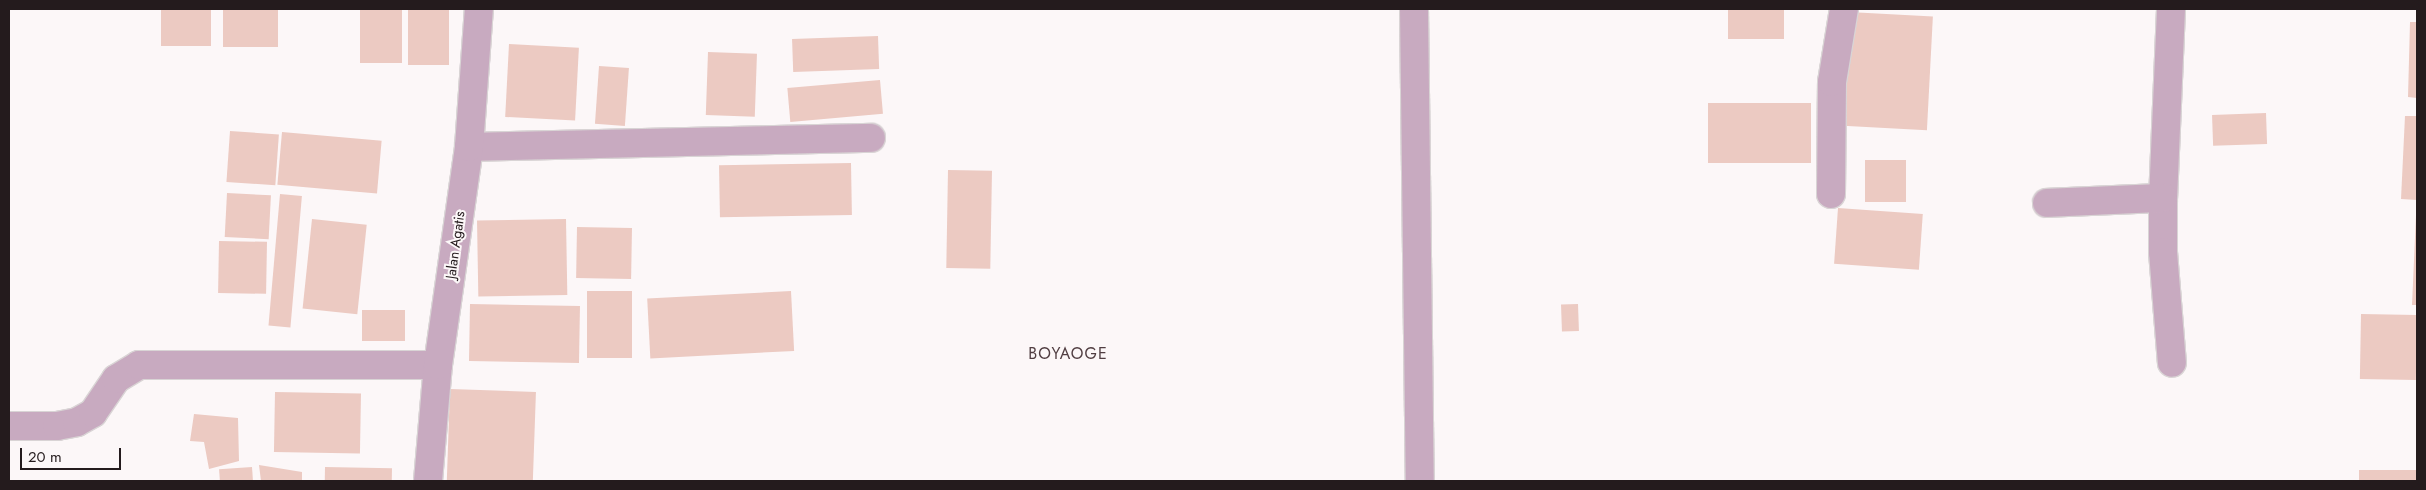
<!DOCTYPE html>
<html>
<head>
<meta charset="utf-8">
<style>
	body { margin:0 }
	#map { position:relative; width:2426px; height:490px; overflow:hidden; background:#fcf7f8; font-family:Jost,sans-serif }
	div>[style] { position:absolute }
	.building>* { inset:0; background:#eccac2; transform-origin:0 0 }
	.roads { filter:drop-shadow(1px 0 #d9d4d5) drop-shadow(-1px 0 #d9d4d5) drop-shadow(0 1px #d9d4d5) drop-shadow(0 -1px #d9d4d5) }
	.street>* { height:28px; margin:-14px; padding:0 14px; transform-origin:14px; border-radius:14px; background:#c8aac0 }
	span { translate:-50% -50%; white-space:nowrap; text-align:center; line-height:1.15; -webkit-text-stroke:4px #fcf7f8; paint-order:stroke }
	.street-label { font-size:14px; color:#241b1d }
	.quarter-label { font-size:16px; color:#513e42; letter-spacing:1px }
	.frame { position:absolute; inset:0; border:10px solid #241b1d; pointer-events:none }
	.scale { position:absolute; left:20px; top:448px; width:101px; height:22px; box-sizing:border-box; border:2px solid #241b1d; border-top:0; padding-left:6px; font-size:15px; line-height:18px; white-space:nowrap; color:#241b1d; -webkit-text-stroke:4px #fcf7f8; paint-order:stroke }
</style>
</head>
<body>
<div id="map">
	<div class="building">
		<div style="left:161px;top:9px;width:50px;height:37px"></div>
		<div style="left:223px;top:9px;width:55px;height:38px"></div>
		<div style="left:360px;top:9px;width:42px;height:54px"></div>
		<div style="left:408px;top:9px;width:41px;height:56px"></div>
		<div style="left:1728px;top:9px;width:56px;height:30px"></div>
		<div style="left:1849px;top:12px;width:84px;height:114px;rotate:3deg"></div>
		<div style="clip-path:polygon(2410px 22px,2417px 22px,2417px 98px,2408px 97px)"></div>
		<div style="left:878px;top:36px;width:33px;height:86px;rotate:88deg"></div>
		<div style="left:509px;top:44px;width:70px;height:73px;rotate:3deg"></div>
		<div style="left:708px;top:52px;width:49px;height:63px;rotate:2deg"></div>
		<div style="left:599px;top:66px;width:30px;height:58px;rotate:4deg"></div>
		<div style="left:880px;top:80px;width:34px;height:93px;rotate:85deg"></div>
		<div style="left:1811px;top:103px;width:60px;height:103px;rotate:90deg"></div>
		<div style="left:2266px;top:113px;width:31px;height:54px;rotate:88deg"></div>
		<div style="clip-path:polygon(2405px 116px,2417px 116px,2417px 200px,2401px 199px)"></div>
		<div style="left:230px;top:131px;width:49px;height:51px;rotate:4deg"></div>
		<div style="left:282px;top:132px;width:100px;height:53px;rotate:5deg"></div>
		<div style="left:1865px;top:160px;width:41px;height:42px"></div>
		<div style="left:851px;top:163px;width:52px;height:132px;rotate:89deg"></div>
		<div style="left:948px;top:170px;width:44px;height:98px;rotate:1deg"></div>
		<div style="left:227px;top:193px;width:44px;height:44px;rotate:3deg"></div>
		<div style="left:280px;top:194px;width:22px;height:132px;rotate:5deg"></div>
		<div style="left:1838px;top:208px;width:85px;height:56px;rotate:4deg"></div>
		<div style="clip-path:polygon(2416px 215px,2417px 215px,2417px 305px,2412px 305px)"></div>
		<div style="left:312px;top:219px;width:55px;height:90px;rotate:6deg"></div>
		<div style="left:566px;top:219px;width:76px;height:89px;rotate:89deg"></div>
		<div style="left:577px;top:227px;width:55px;height:51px;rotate:1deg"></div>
		<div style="left:219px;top:241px;width:48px;height:52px;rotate:1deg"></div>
		<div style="left:587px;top:291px;width:45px;height:67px"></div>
		<div style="left:791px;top:291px;width:60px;height:144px;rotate:87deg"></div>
		<div style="left:470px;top:304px;width:110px;height:57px;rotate:1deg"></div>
		<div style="left:1578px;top:304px;width:27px;height:17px;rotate:88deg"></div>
		<div style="left:405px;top:310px;width:31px;height:43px;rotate:90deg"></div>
		<div style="left:2361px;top:314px;width:56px;height:65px;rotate:1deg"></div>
		<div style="left:450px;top:389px;width:86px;height:92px;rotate:2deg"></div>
		<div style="left:275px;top:392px;width:86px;height:60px;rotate:1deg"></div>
		<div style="clip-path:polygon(194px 414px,238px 418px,239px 461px,209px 469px,204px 442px,190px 441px)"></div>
		<div style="clip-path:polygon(259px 465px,302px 472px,302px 481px,261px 481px)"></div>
		<div style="left:252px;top:467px;width:14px;height:33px;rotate:86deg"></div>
		<div style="left:325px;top:467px;width:67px;height:14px;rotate:1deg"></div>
		<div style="left:2359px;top:470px;width:58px;height:11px"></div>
	</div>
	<div class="roads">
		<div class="street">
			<div style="left:1414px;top:9px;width:472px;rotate:89.3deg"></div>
			<div style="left:2171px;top:9px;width:189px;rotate:92.4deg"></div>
			<div style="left:2163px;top:198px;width:54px;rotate:90deg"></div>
			<div style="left:2163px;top:252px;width:111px;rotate:85.4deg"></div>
			<div style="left:469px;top:147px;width:402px;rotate:-1.3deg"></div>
			<div style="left:1831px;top:194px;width:112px;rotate:-89.5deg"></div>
			<div style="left:1832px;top:82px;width:74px;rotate:-80.7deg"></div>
			<div style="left:2047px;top:203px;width:116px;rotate:-2.5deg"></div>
			<div style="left:9px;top:426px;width:48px"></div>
			<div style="left:57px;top:426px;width:20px;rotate:-11deg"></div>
			<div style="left:77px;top:422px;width:18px;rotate:-29deg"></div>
			<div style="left:93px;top:413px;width:41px;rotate:-55.9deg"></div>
			<div style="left:116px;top:379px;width:27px;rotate:-31deg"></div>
			<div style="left:139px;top:365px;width:299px"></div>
			<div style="left:428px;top:481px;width:116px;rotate:-85.1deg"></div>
			<div style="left:438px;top:365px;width:220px;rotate:-81.9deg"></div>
			<div style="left:469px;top:147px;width:138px;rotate:-85.9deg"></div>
		</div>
	</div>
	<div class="street-label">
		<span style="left:455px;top:245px;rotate:-82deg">Jalan Agatis</span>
	</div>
	<div class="quarter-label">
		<span style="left:1068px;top:354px">BOYAOGE</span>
	</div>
	<div class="frame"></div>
	<div class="scale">20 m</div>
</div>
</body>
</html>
